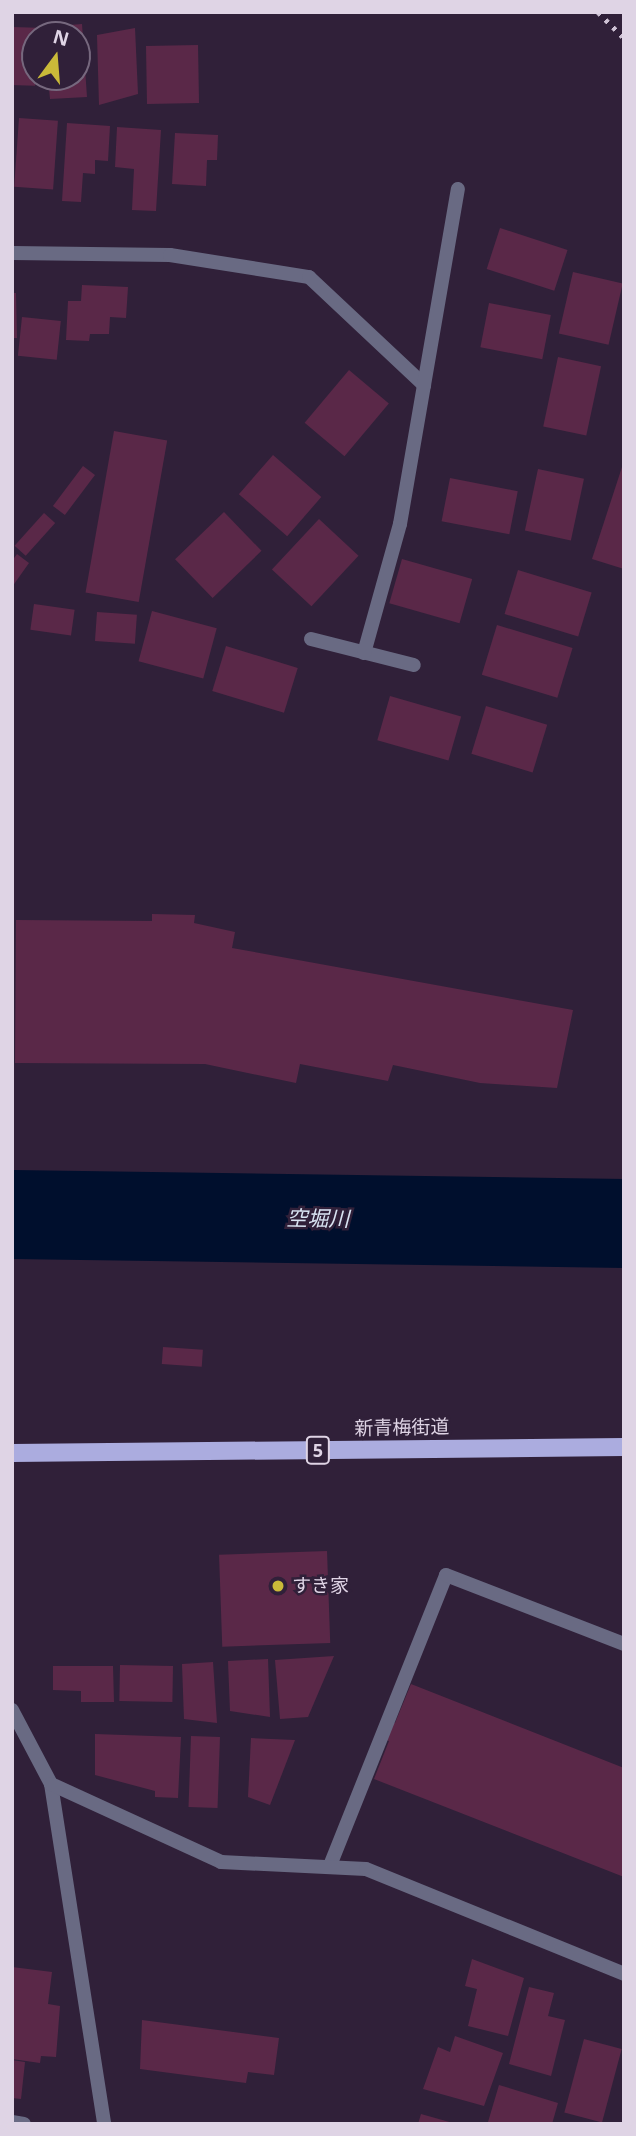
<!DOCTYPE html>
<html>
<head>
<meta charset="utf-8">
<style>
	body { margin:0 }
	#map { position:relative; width:636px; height:2136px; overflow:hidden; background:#302039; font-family:"Open Sans","Noto Sans JP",sans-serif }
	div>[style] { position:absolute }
	.river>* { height:89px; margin:-44.5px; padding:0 44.5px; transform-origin:44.5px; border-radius:44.5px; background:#000f2d }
	.building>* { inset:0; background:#5a2848; transform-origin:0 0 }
	.service>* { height:14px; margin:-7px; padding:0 7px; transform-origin:7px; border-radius:7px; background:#696a83 }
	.minor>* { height:14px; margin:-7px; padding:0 7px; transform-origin:7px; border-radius:7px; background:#696a83 }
	.tertiary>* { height:14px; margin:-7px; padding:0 7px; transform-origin:7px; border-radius:7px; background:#696a83 }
	.primary>* { height:18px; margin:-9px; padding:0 9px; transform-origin:9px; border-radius:9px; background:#abacdf }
	.rail>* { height:5px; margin-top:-2.5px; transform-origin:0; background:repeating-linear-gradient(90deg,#cdc1d3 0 3.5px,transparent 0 10.5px) }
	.dots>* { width:19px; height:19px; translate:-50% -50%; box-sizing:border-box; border:4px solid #302039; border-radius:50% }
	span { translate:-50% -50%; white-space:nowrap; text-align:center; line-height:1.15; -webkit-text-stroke:5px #302039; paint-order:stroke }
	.shield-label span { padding:2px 5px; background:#302039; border:2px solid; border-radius:5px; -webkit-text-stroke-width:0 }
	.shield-label { font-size:18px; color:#dfd4e5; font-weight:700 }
	.street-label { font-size:19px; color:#dfd4e5 }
	.poi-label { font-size:19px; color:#dfd4e5 }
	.left { translate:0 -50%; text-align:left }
	.water-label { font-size:21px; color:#d9e4f3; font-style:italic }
	.frame { position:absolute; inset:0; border:14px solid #dfd4e5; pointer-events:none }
	.north { position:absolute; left:21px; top:21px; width:70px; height:70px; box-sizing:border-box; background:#302039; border:2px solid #76687e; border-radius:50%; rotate:16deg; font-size:19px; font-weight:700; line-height:28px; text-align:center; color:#dfd4e5 }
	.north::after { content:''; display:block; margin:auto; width:24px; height:32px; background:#caba39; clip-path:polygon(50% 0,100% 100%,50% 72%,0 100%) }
</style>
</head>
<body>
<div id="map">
	<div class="river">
		<div style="left:12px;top:1214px;width:612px;rotate:0.84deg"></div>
	</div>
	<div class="building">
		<div style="clip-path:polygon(82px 24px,87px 97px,50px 99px,48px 77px,77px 77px,77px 35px,45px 35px,45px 27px)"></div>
		<div style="left:12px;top:27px;width:25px;height:58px;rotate:2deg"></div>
		<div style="clip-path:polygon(135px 28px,138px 94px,99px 105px,97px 35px)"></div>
		<div style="left:198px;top:45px;width:58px;height:52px;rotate:89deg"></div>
		<div style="left:19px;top:118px;width:39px;height:69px;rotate:4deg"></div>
		<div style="clip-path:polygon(67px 123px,110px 126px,108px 161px,95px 160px,95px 174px,83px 173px,81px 202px,62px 201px)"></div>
		<div style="clip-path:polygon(117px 127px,161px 130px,156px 211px,132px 210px,134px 169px,115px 167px)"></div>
		<div style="clip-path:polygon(175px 133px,218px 135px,217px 160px,207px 160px,206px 186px,172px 184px)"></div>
		<div style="left:500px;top:228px;width:71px;height:43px;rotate:18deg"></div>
		<div style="left:573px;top:272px;width:51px;height:63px;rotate:13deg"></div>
		<div style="clip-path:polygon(82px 285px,128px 287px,126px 318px,110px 317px,109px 334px,90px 334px,89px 341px,66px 340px,68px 301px,81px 301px)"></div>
		<div style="clip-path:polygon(12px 293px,16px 293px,17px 338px,12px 338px)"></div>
		<div style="left:489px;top:303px;width:63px;height:45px;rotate:11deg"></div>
		<div style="left:22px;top:317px;width:39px;height:39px;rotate:6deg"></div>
		<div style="left:558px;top:357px;width:44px;height:71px;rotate:12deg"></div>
		<div style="left:349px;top:370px;width:52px;height:69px;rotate:40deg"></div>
		<div style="left:114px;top:431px;width:54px;height:164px;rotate:10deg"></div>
		<div style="left:273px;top:455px;width:64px;height:52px;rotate:41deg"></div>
		<div style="clip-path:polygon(623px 464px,624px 464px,624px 569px,592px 559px)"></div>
		<div style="left:83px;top:466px;width:15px;height:50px;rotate:37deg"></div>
		<div style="left:538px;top:469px;width:47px;height:63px;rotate:12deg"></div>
		<div style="left:450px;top:478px;width:69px;height:44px;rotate:11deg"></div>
		<div style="left:224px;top:512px;width:54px;height:68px;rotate:46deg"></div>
		<div style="left:44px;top:513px;width:15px;height:44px;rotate:42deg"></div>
		<div style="left:319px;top:519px;width:54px;height:69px;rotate:43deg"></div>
		<div style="clip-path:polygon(17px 554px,29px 563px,12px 587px,12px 561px)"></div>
		<div style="left:402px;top:559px;width:73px;height:46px;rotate:16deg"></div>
		<div style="left:518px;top:570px;width:77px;height:46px;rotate:17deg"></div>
		<div style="left:34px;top:604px;width:41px;height:26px;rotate:8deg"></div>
		<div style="left:152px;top:611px;width:67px;height:52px;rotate:15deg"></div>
		<div style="left:97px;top:612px;width:40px;height:29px;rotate:4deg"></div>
		<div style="left:497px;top:625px;width:79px;height:52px;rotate:17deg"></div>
		<div style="left:226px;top:646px;width:75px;height:47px;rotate:17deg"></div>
		<div style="left:390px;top:696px;width:74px;height:46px;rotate:16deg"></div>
		<div style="left:486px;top:706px;width:64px;height:50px;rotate:17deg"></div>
		<div style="clip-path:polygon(152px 914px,195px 915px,194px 923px,235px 932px,232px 948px,573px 1010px,557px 1088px,480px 1083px,393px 1065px,388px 1081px,300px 1064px,296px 1083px,205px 1064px,15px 1063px,16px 920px,152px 921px)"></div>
		<div style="left:163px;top:1347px;width:40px;height:17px;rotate:4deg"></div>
		<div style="left:327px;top:1551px;width:92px;height:108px;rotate:88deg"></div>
		<div style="clip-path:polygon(334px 1656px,308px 1717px,280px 1719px,275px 1660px)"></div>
		<div style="clip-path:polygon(268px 1659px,270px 1717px,230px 1711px,228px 1661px)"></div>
		<div style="clip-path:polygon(213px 1662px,217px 1723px,184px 1719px,182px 1664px)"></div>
		<div style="left:120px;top:1665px;width:53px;height:36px;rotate:1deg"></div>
		<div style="clip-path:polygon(53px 1666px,113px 1666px,114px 1702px,81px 1702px,81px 1691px,53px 1690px)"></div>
		<div style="clip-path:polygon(411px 1684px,624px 1768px,624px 1877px,374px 1779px,389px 1741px,382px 1739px,389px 1721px,395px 1723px)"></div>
		<div style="clip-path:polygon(95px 1734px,181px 1737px,178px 1798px,155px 1797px,155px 1791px,95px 1775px)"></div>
		<div style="left:191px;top:1736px;width:29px;height:71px;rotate:2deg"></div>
		<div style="clip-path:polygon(251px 1738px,295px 1740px,270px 1805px,248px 1797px)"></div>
		<div style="clip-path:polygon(472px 1959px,524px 1978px,508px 2036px,468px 2026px,477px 1989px,465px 1986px)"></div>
		<div style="clip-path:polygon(12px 1967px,52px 1972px,48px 2004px,60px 2006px,56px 2057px,41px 2056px,40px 2063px,12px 2059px)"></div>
		<div style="clip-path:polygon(529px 1987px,554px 1993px,548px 2016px,565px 2020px,551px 2076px,509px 2064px)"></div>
		<div style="clip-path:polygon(142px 2020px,279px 2038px,274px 2075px,248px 2072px,246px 2083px,140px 2069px)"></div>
		<div style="clip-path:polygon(455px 2036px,503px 2053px,484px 2106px,423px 2089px,438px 2047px,450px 2052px)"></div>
		<div style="left:584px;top:2039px;width:39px;height:76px;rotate:15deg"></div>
		<div style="clip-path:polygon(12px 2060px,25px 2062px,21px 2099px,12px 2098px)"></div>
		<div style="clip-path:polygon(499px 2085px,558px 2103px,552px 2124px,488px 2122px)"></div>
		<div style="clip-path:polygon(421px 2114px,453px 2123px,452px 2124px,418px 2124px)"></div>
	</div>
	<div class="service">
		<div style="left:331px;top:1863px;width:310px;rotate:-68.2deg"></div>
		<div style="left:446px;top:1575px;width:191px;rotate:21.2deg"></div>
	</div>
	<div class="minor">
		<div style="left:12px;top:253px;width:158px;rotate:0.7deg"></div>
		<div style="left:170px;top:255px;width:141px;rotate:9deg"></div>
		<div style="left:309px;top:277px;width:158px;rotate:43.2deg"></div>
		<div style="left:311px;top:639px;width:106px;rotate:14.2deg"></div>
		<div style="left:364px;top:653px;width:134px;rotate:-74.4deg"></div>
		<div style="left:400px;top:524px;width:340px;rotate:-80.2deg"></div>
		<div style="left:51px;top:1784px;width:344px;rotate:81.1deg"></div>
		<div style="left:12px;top:2122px;width:12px;rotate:9deg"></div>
	</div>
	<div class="tertiary">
		<div style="left:12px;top:1710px;width:84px;rotate:62.2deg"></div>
		<div style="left:51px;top:1784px;width:187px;rotate:24.6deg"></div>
		<div style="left:221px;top:1862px;width:145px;rotate:2.8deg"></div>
		<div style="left:366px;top:1869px;width:279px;rotate:22.1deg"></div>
	</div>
	<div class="primary">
		<div style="left:12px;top:1453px;width:612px;rotate:-0.56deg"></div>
	</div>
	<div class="rail">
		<div style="left:598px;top:12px;width:37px;rotate:45deg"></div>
	</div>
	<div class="dots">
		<div style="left:278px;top:1586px;background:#caba39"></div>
	</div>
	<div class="shield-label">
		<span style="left:318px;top:1450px">5</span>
	</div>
	<div class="street-label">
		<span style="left:402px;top:1428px;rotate:-1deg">新青梅街道</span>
	</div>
	<div class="poi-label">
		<span class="left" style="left:292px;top:1586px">すき家</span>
	</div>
	<div class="water-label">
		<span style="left:318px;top:1218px;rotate:1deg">空堀川</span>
	</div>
	<div class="frame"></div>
	<div class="north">N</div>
</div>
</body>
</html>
